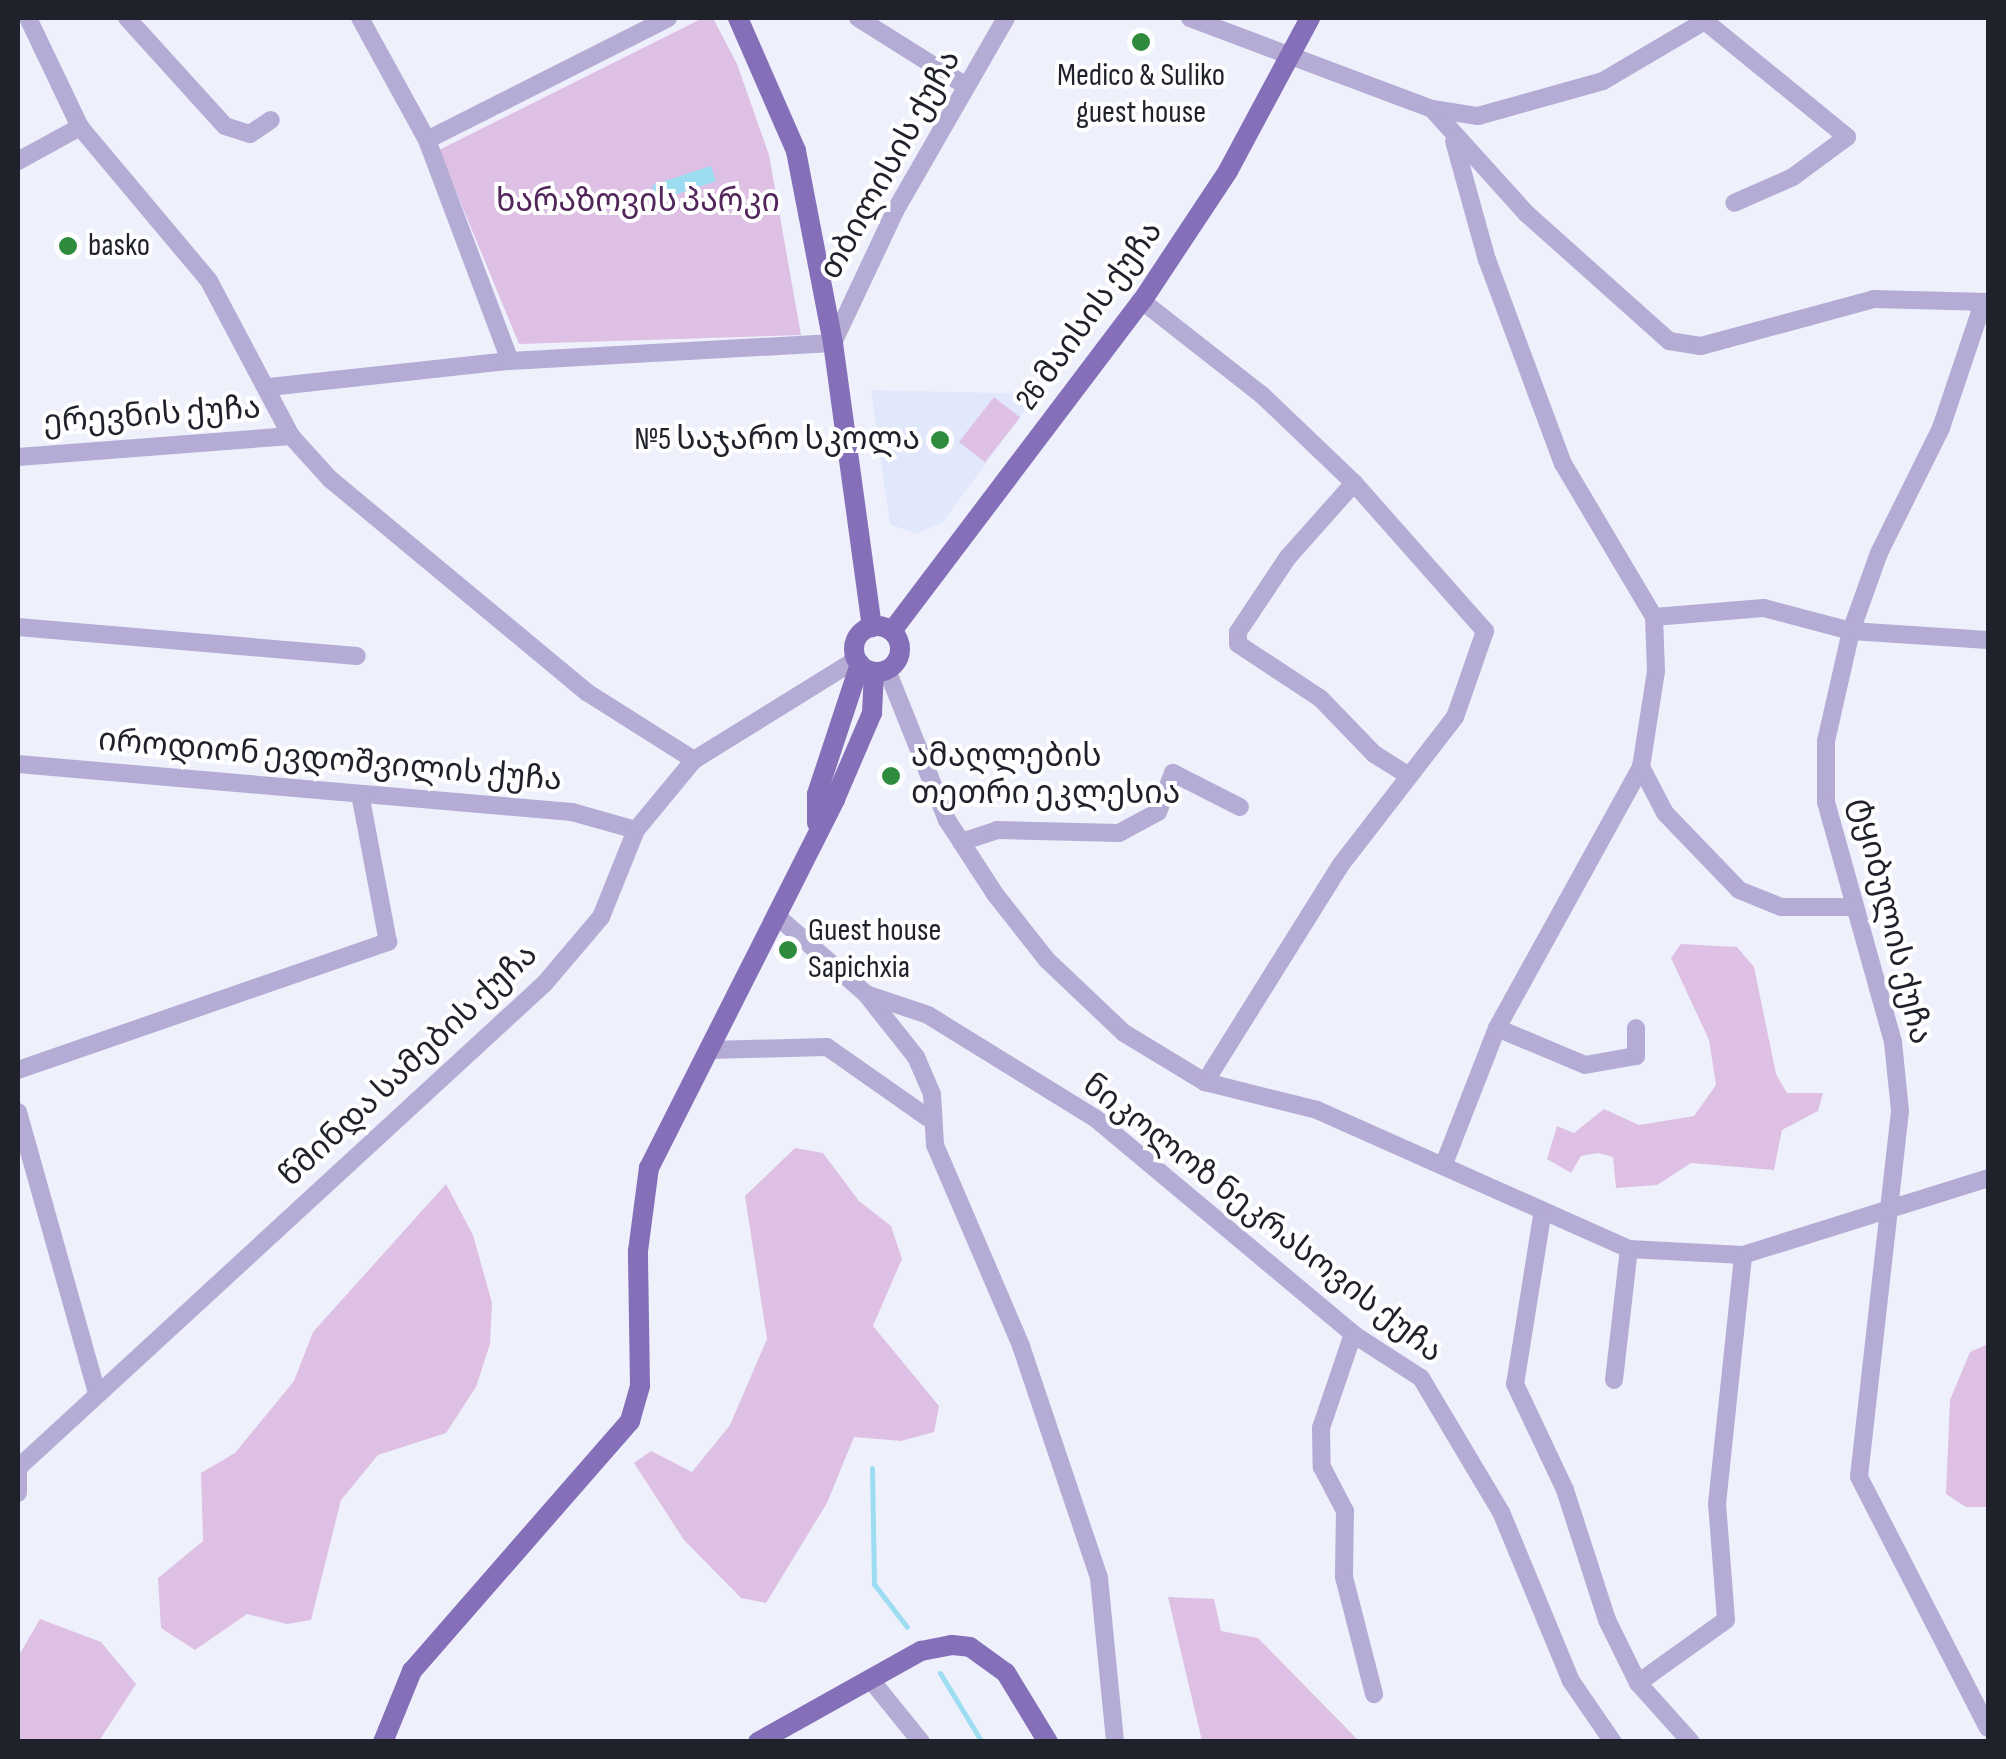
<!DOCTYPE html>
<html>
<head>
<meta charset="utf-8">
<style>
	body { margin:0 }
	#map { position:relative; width:2006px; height:1759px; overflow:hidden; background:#eef1fc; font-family:"Sofia Sans Condensed","Noto Sans Georgian",sans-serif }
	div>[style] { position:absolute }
	.built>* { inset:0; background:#e1e8fc }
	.green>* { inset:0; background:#dec0e4; transform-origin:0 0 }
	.water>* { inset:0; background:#9dddf2; transform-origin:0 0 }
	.stream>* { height:5px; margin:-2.5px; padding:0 2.5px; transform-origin:2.5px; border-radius:2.5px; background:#9dddf2 }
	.minor>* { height:18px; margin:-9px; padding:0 9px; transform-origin:9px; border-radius:9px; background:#b5acd5 }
	.major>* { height:20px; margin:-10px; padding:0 10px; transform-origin:10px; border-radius:10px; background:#846fb8 }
	.major>.ring { margin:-10px; padding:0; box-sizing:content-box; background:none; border:20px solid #846fb8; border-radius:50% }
	.dots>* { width:28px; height:28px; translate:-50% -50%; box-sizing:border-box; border:5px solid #fff; border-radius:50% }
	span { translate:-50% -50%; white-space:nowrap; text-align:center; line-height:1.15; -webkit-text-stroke:8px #fff; paint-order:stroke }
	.poi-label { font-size:32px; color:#1f222b }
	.left { translate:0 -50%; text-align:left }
	.right { translate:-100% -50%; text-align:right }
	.street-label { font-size:32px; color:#1f222b }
	.park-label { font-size:32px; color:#52265a }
	.frame { position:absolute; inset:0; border:20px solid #1f222b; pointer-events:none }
</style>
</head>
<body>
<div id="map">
	<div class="built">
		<div style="clip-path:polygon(871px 390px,1037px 394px,943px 522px,916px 534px,890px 524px)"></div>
	</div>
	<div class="green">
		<div style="clip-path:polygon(703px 18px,713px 18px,737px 64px,769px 155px,801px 335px,519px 344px,439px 150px)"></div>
		<div style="left:994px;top:397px;width:33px;height:57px;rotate:38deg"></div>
		<div style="clip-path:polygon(1681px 944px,1737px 947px,1754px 967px,1776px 1074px,1787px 1093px,1823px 1093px,1818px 1111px,1782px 1130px,1774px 1170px,1691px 1163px,1657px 1185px,1616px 1188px,1613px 1157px,1598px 1153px,1581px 1156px,1571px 1173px,1547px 1159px,1557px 1126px,1574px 1133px,1604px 1109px,1639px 1125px,1694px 1116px,1716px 1085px,1709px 1040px,1671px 958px)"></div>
		<div style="clip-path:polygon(795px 1148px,823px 1153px,859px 1201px,891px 1226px,902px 1259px,873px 1326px,939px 1406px,934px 1432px,901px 1441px,854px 1437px,827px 1503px,766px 1603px,741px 1598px,684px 1540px,634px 1463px,651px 1451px,692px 1472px,730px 1425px,767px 1339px,745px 1196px)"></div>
		<div style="clip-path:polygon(446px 1184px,473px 1235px,492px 1303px,490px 1344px,476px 1387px,446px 1433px,378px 1455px,341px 1500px,311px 1620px,287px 1624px,247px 1614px,195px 1650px,161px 1628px,158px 1578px,203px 1541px,201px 1473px,235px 1453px,294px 1381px,313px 1332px)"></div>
		<div style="clip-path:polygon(1988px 1344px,1988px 1507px,1966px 1507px,1946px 1494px,1950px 1400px,1970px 1352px)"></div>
		<div style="clip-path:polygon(1168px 1597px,1214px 1599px,1221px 1631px,1258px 1638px,1359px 1741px,1202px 1741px)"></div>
		<div style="clip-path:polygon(40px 1619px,101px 1642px,136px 1684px,99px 1741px,18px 1741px,18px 1657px)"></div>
	</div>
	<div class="water">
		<div style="left:711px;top:166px;width:16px;height:62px;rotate:72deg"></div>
	</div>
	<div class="stream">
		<div style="left:872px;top:1468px;width:116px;rotate:89deg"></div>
		<div style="left:874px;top:1584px;width:54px;rotate:52.5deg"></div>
		<div style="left:940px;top:1673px;width:81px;rotate:58.7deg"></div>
	</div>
	<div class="minor">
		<div style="left:28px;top:18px;width:121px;rotate:64.5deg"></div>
		<div style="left:80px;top:127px;width:201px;rotate:50deg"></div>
		<div style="left:209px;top:281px;width:175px;rotate:62.1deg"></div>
		<div style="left:291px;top:436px;width:58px;rotate:47.8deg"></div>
		<div style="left:330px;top:479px;width:335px;rotate:39.7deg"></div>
		<div style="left:588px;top:693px;width:125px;rotate:32.3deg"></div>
		<div style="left:127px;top:18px;width:146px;rotate:47.8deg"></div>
		<div style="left:225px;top:126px;width:26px;rotate:18deg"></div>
		<div style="left:250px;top:134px;width:25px;rotate:-34deg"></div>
		<div style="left:360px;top:18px;width:139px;rotate:61.2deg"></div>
		<div style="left:427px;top:140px;width:236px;rotate:69.4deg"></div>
		<div style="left:858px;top:18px;width:128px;rotate:32.2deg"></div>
		<div style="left:1190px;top:18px;width:259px;rotate:20.6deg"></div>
		<div style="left:1432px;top:109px;width:142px;rotate:47.9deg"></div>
		<div style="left:1527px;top:214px;width:191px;rotate:41.8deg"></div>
		<div style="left:1669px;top:341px;width:32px;rotate:9deg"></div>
		<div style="left:1701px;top:346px;width:179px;rotate:-15.2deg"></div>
		<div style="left:1874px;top:299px;width:114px;rotate:1.5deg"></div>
		<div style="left:1706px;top:22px;width:182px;rotate:39.2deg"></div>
		<div style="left:1847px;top:137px;width:67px;rotate:143.5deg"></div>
		<div style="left:1793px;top:177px;width:64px;rotate:156.2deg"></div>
		<div style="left:1432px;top:109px;width:47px;rotate:8.7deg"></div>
		<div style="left:1478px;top:116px;width:130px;rotate:-15.6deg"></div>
		<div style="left:1603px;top:81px;width:124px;rotate:-30.5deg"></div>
		<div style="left:427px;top:140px;width:270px;rotate:-26.8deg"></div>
		<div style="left:18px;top:161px;width:71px;rotate:-28.7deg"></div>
		<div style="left:1142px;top:301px;width:152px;rotate:38.1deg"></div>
		<div style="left:1262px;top:395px;width:127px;rotate:43.7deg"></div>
		<div style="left:1354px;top:483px;width:198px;rotate:48.5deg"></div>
		<div style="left:1485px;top:631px;width:91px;rotate:109.2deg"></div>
		<div style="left:1455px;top:717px;width:188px;rotate:127.7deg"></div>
		<div style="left:1340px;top:866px;width:255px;rotate:122deg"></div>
		<div style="left:1983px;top:303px;width:132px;rotate:108.6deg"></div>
		<div style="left:1941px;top:428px;width:140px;rotate:116.4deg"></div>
		<div style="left:1879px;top:553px;width:83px;rotate:109.7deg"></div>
		<div style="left:1851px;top:631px;width:113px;rotate:102.8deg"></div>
		<div style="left:1826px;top:741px;width:61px;rotate:90deg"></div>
		<div style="left:1826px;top:802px;width:249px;rotate:74.4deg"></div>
		<div style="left:1893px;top:1042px;width:69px;rotate:84.2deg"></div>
		<div style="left:1900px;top:1111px;width:368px;rotate:96.4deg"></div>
		<div style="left:1859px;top:1477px;width:282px;rotate:62.8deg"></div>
		<div style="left:269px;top:387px;width:242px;rotate:-6.2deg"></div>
		<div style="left:510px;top:361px;width:324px;rotate:-3.2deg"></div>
		<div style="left:833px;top:343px;width:146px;rotate:-64.8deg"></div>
		<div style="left:895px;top:211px;width:223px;rotate:-60.1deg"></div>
		<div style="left:18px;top:457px;width:274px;rotate:-4.4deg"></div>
		<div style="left:1354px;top:483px;width:99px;rotate:131.7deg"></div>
		<div style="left:1288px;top:557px;width:90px;rotate:123.7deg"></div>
		<div style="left:1238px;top:632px;width:12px;rotate:90deg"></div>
		<div style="left:1238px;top:644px;width:98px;rotate:33.4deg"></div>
		<div style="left:1320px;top:698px;width:78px;rotate:46deg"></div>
		<div style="left:1374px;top:754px;width:40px;rotate:32deg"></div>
		<div style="left:1654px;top:617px;width:110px;rotate:-4.7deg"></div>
		<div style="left:1764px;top:608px;width:90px;rotate:14.8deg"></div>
		<div style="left:1851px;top:631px;width:137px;rotate:3.8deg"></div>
		<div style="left:18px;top:627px;width:340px;rotate:4.9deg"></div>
		<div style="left:887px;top:670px;width:162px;rotate:68.2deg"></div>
		<div style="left:947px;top:820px;width:88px;rotate:57deg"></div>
		<div style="left:995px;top:894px;width:84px;rotate:51.8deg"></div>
		<div style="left:1047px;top:960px;width:106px;rotate:43.5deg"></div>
		<div style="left:1124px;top:1033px;width:95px;rotate:31.2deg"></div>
		<div style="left:1205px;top:1082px;width:115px;rotate:14deg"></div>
		<div style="left:1317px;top:1110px;width:342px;rotate:24deg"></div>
		<div style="left:1629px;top:1249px;width:114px;rotate:3deg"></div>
		<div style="left:1743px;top:1255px;width:257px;rotate:-17.4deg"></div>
		<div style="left:18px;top:764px;width:556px;rotate:4.95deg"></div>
		<div style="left:572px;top:812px;width:66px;rotate:15.7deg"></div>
		<div style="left:1641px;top:767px;width:52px;rotate:62.4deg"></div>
		<div style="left:1665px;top:813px;width:107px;rotate:46.1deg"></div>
		<div style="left:1739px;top:890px;width:45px;rotate:22deg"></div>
		<div style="left:1781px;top:907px;width:69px"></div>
		<div style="left:961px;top:842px;width:38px;rotate:-18deg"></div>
		<div style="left:997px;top:830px;width:122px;rotate:1.4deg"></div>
		<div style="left:1119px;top:833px;width:44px;rotate:-28.3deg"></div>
		<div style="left:1158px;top:812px;width:42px;rotate:-69deg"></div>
		<div style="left:1173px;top:773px;width:75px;rotate:26.9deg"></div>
		<div style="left:778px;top:917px;width:117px;rotate:41.2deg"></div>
		<div style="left:866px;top:994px;width:80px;rotate:51.6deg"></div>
		<div style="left:916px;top:1057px;width:40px;rotate:66.6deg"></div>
		<div style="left:932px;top:1094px;width:51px;rotate:86.6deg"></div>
		<div style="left:935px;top:1145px;width:219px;rotate:66.8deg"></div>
		<div style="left:1021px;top:1346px;width:245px;rotate:71.4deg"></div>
		<div style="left:1099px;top:1578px;width:165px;rotate:84.4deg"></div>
		<div style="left:866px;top:994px;width:65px;rotate:18.7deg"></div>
		<div style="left:928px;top:1015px;width:196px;rotate:31.7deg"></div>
		<div style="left:1095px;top:1118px;width:336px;rotate:39.9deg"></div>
		<div style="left:1353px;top:1334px;width:81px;rotate:32.9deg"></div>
		<div style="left:1421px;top:1378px;width:156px;rotate:59.2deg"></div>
		<div style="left:1501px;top:1512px;width:183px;rotate:67.5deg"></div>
		<div style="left:1571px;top:1681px;width:74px;rotate:55.5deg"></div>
		<div style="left:1497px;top:1028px;width:95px;rotate:22.8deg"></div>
		<div style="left:1585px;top:1065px;width:52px;rotate:-10deg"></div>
		<div style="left:1636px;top:1056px;width:28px;rotate:-90deg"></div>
		<div style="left:710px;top:1050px;width:117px;rotate:-1.5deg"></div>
		<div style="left:827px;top:1047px;width:123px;rotate:35.1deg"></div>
		<div style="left:18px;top:1070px;width:392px;rotate:-19.1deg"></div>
		<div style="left:388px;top:942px;width:146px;rotate:-100.7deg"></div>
		<div style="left:18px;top:1112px;width:292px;rotate:74.3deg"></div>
		<div style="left:1444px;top:1164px;width:146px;rotate:-68.7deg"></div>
		<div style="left:1497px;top:1028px;width:298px;rotate:-61.1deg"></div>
		<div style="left:1641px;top:767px;width:97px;rotate:-81.1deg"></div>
		<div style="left:1656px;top:671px;width:54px;rotate:-92.1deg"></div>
		<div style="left:1654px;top:617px;width:178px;rotate:-120.7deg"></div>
		<div style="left:1563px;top:464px;width:218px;rotate:-110.4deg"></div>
		<div style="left:1487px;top:260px;width:123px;rotate:-105.5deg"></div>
		<div style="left:1542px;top:1216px;width:170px;rotate:99.1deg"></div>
		<div style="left:1515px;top:1384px;width:117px;rotate:64.7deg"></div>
		<div style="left:1565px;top:1490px;width:137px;rotate:72.1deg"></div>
		<div style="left:1607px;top:1620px;width:70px;rotate:63.8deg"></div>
		<div style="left:1638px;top:1683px;width:79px;rotate:48.1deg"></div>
		<div style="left:1353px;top:1334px;width:99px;rotate:108.8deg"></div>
		<div style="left:1321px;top:1428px;width:39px;rotate:89deg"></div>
		<div style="left:1322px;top:1467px;width:50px;rotate:62.4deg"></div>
		<div style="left:1345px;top:1511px;width:66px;rotate:90.9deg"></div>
		<div style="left:1344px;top:1577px;width:121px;rotate:75.6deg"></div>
		<div style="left:1614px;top:1380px;width:132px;rotate:-83.5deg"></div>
		<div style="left:18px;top:1468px;width:716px;rotate:-42.62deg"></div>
		<div style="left:545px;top:983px;width:87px;rotate:-49.7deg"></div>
		<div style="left:601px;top:917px;width:94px;rotate:-68.1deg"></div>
		<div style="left:636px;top:830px;width:91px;rotate:-50.4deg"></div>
		<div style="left:694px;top:760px;width:192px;rotate:-31.8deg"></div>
		<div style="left:18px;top:1493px;width:25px;rotate:-90deg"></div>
		<div style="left:871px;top:1680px;width:80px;rotate:51.1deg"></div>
		<div style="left:1638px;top:1683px;width:108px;rotate:-35.6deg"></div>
		<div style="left:1726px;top:1620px;width:116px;rotate:-94.4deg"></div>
		<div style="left:1717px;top:1504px;width:250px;rotate:-84deg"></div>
	</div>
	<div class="major">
		<div style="left:738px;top:18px;width:145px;rotate:66.4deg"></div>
		<div style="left:796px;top:151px;width:196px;rotate:79.1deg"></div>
		<div style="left:833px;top:343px;width:287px;rotate:82.2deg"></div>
		<div class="ring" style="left:854px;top:626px;width:26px;height:26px"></div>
		<div style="left:892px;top:631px;width:414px;rotate:-52.9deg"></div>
		<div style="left:1142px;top:301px;width:156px;rotate:-56.5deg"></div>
		<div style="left:1228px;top:171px;width:174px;rotate:-61.8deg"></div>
		<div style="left:817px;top:823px;width:29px;rotate:-90deg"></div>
		<div style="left:817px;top:794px;width:137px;rotate:-71.7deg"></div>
		<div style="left:383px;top:1742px;width:77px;rotate:-67.8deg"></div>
		<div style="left:412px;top:1671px;width:332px;rotate:-48.9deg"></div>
		<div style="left:630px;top:1421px;width:37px;rotate:-74deg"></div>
		<div style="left:640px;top:1385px;width:134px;rotate:-90.9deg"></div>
		<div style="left:638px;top:1251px;width:84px;rotate:-82.5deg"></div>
		<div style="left:649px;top:1168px;width:413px;rotate:-63.2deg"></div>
		<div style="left:835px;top:799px;width:94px;rotate:-66.7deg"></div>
		<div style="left:872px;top:713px;width:41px;rotate:-87.2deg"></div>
		<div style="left:758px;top:1742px;width:187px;rotate:-29.2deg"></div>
		<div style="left:921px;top:1651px;width:32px;rotate:-11deg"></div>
		<div style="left:952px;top:1645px;width:18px;rotate:6deg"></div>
		<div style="left:970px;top:1647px;width:44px;rotate:35.8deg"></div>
		<div style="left:1006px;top:1673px;width:81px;rotate:58.7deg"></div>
	</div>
	<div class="dots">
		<div style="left:1141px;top:42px;background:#308c3d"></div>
		<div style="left:68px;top:246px;background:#308c3d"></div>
		<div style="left:940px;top:440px;background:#308c3d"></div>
		<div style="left:891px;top:776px;background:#308c3d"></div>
		<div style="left:788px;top:950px;background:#308c3d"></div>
	</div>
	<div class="poi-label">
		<span style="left:1141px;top:95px">Medico &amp; Suliko<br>guest house</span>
		<span class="left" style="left:88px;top:246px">basko</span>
		<span class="right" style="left:920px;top:440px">№5 საჯარო სკოლა</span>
		<span class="left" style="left:911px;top:776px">ამაღლების<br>თეთრი ეკლესია</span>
		<span class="left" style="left:808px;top:950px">Guest house<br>Sapichxia</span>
	</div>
	<div class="street-label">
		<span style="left:891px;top:165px;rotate:-61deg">თბილისის ქუჩა</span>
		<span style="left:1090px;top:316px;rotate:-54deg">26 მაისის ქუჩა</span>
		<span style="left:152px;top:416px;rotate:-4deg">ერევნის ქუჩა</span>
		<span style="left:330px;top:761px;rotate:5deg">იროდიონ ევდოშვილის ქუჩა</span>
		<span style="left:1890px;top:921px;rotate:76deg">ტყიბულის ქუჩა</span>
		<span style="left:409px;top:1066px;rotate:-43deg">წმინდა სამების ქუჩა</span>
		<span style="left:1262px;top:1219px;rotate:38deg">ნიკოლოზ ნეკრასოვის ქუჩა</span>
	</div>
	<div class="park-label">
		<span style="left:638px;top:202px">ხარაზოვის პარკი</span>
	</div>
	<div class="frame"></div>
</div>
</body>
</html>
